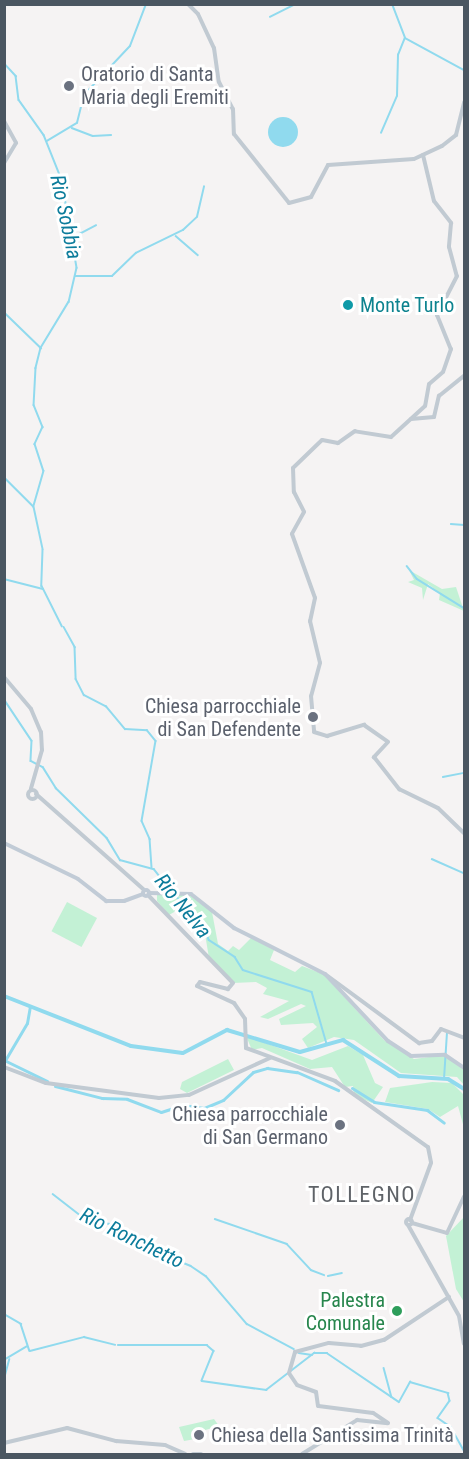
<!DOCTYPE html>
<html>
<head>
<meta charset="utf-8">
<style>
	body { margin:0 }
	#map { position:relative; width:469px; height:1459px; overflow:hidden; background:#f5f3f3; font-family:"Roboto Condensed",sans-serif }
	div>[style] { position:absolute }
	.green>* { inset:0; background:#c3f1d5; transform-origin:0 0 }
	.water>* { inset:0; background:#90daee }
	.round { border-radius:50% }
	.stream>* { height:1.5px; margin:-0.75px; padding:0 0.75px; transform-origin:0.75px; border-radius:0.75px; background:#90daee }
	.canal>* { height:3px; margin:-1.5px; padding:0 1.5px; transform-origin:1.5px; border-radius:1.5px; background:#90daee }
	.river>* { height:4px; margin:-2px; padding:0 2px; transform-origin:2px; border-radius:2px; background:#90daee }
	.tertiary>* { height:4px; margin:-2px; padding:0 2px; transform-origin:2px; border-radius:2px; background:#c1cad2 }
	.tertiary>.ring { margin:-2px; padding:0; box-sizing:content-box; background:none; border:4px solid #c1cad2; border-radius:50% }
	.secondary>* { height:4px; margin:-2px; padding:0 2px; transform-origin:2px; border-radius:2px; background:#c1cbd6 }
	.secondary>.ring { margin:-2px; padding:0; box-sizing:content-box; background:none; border:4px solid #c1cbd6; border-radius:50% }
	.dots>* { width:16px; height:16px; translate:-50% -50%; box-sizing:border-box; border:3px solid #fff; border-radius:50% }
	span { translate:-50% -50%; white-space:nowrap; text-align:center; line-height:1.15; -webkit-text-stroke:6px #fff; paint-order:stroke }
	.worship-label { font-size:20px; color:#5b616d }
	.left { translate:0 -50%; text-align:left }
	.right { translate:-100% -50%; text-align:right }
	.culture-label { font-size:20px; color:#0d838f }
	.leisure-label { font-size:20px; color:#27864d }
	.water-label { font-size:21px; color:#0c7c9b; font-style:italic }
	.quarter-label { font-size:22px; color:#5f6368; letter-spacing:1.5px }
	.frame { position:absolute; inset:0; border:6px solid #4a5661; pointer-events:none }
</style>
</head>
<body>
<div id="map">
	<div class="green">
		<div style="clip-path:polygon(409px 570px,442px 589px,456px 587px,464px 611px,439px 600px,440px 593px,428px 584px,423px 600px,422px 588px,408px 582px,414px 580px)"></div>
		<div style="clip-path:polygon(157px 894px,190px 895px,212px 912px,218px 944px,228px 951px,233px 946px,239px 950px,251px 938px,274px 950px,270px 960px,295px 972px,302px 966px,323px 974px,384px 1040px,414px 1059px,444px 1055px,464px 1070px,464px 1085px,457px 1077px,401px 1073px,354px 1040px,334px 1037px,308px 1048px,302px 1039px,317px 1027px,313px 1023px,281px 1025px,279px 1019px,306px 1006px,301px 1004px,268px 1019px,260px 1017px,289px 1001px,263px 994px,267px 988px,256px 982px,233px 983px,209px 958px,205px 934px,191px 916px,181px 908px,169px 915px,157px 901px)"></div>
		<div style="left:67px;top:902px;width:34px;height:33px;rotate:28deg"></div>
		<div style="clip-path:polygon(246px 1036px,312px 1060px,348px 1046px,363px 1055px,375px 1083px,383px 1087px,372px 1103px,354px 1095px,353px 1086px,345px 1087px,332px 1067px,310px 1069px,262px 1048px,252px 1050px)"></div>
		<div style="clip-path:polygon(228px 1059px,234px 1070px,187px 1093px,180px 1089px,182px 1082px)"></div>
		<div style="clip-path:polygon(432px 1082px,452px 1083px,464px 1095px,464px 1128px,458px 1106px,440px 1117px,428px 1109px,385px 1102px,390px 1088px)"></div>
		<div style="clip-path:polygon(464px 1217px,464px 1302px,456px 1289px,446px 1236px)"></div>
		<div style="clip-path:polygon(214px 1419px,219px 1426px,202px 1431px,201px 1438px,184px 1441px,179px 1427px)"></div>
	</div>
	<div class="water">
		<div class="round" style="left:268px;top:117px;width:30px;height:30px"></div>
	</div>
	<div class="stream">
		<div style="left:270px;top:17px;width:28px;rotate:-27deg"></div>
		<div style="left:405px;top:38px;width:67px;rotate:28.5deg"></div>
		<div style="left:4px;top:63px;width:18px;rotate:47deg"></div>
		<div style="left:16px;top:76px;width:24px;rotate:83deg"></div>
		<div style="left:19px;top:100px;width:43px;rotate:54.5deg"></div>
		<div style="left:44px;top:135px;width:48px;rotate:68.2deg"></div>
		<div style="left:62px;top:180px;width:89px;rotate:80.3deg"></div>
		<div style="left:77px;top:268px;width:35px;rotate:103deg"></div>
		<div style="left:69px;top:302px;width:54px;rotate:121.3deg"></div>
		<div style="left:41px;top:348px;width:21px;rotate:104deg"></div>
		<div style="left:36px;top:368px;width:37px;rotate:93deg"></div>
		<div style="left:34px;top:405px;width:24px;rotate:68deg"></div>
		<div style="left:43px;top:427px;width:19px;rotate:115deg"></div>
		<div style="left:35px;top:444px;width:28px;rotate:72deg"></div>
		<div style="left:44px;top:471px;width:37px;rotate:106deg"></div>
		<div style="left:34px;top:507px;width:43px;rotate:77.9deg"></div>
		<div style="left:72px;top:128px;width:22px;rotate:21deg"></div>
		<div style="left:93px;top:136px;width:18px;rotate:-3deg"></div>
		<div style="left:381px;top:133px;width:40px;rotate:-66.6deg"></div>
		<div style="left:397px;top:96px;width:41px;rotate:-88.6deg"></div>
		<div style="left:398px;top:55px;width:18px;rotate:-68deg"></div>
		<div style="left:405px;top:38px;width:36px;rotate:-111deg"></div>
		<div style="left:47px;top:141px;width:35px;rotate:-31deg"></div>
		<div style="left:77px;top:123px;width:29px;rotate:-76deg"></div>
		<div style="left:84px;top:95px;width:67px;rotate:-46.8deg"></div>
		<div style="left:130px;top:46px;width:45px;rotate:-69.1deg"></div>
		<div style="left:176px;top:236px;width:29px;rotate:41deg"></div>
		<div style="left:72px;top:238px;width:27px;rotate:-28deg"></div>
		<div style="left:75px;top:276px;width:37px"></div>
		<div style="left:112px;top:276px;width:33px;rotate:-44deg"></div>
		<div style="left:136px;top:253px;width:52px;rotate:-26.1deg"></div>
		<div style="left:183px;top:230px;width:19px;rotate:-43deg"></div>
		<div style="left:197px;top:217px;width:31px;rotate:-77deg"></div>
		<div style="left:4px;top:312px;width:52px;rotate:44.2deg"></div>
		<div style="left:4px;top:477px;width:41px;rotate:45deg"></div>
		<div style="left:451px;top:524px;width:13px;rotate:4deg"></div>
		<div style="left:43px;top:550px;width:36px;rotate:92deg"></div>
		<div style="left:42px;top:586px;width:45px;rotate:63.4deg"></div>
		<div style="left:407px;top:566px;width:16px;rotate:52deg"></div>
		<div style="left:417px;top:579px;width:55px;rotate:31.7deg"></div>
		<div style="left:4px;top:579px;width:40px;rotate:14.4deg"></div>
		<div style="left:64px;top:627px;width:23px;rotate:61deg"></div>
		<div style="left:75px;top:647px;width:32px;rotate:88deg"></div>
		<div style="left:76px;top:679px;width:18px;rotate:63deg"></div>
		<div style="left:84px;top:695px;width:25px;rotate:27deg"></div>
		<div style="left:106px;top:706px;width:30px;rotate:50deg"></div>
		<div style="left:125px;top:729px;width:22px;rotate:3deg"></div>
		<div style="left:147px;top:730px;width:14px;rotate:51deg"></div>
		<div style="left:156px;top:741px;width:81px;rotate:99.9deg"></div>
		<div style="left:142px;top:821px;width:20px;rotate:66deg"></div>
		<div style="left:150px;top:839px;width:28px;rotate:86deg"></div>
		<div style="left:4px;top:699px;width:50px;rotate:56.3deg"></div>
		<div style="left:32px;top:741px;width:20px;rotate:93deg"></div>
		<div style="left:31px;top:761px;width:13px;rotate:27deg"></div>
		<div style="left:43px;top:767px;width:25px;rotate:58deg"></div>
		<div style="left:56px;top:788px;width:71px;rotate:44.4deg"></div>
		<div style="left:107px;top:838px;width:26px;rotate:59deg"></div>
		<div style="left:120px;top:860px;width:35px;rotate:15deg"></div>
		<div style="left:154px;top:869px;width:29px;rotate:52deg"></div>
		<div style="left:443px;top:777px;width:21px;rotate:-11deg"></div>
		<div style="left:432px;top:859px;width:35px;rotate:24deg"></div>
		<div style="left:175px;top:895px;width:40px;rotate:46deg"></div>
		<div style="left:203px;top:924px;width:17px;rotate:69deg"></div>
		<div style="left:209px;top:940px;width:31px;rotate:33deg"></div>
		<div style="left:235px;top:957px;width:15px;rotate:58deg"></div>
		<div style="left:243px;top:970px;width:72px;rotate:17.7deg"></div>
		<div style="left:312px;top:992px;width:54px;rotate:73.9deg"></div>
		<div style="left:444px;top:1079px;width:46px;rotate:-86.3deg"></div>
		<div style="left:53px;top:1194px;width:46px;rotate:37.9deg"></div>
		<div style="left:89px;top:1222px;width:22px;rotate:5deg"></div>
		<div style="left:111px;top:1224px;width:45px;rotate:33.3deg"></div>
		<div style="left:149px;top:1249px;width:45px;rotate:22deg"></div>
		<div style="left:191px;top:1266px;width:18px;rotate:34deg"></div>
		<div style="left:206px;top:1276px;width:63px;rotate:49.5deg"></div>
		<div style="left:247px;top:1324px;width:53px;rotate:28deg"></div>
		<div style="left:215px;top:1219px;width:76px;rotate:19.1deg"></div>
		<div style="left:287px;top:1244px;width:35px;rotate:47deg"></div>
		<div style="left:311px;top:1270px;width:14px;rotate:21deg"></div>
		<div style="left:328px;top:1276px;width:14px;rotate:-12deg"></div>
		<div style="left:4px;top:1314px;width:20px;rotate:30deg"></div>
		<div style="left:21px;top:1324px;width:28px;rotate:72deg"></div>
		<div style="left:30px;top:1351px;width:56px;rotate:-14.5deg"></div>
		<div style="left:84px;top:1337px;width:32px;rotate:14deg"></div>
		<div style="left:118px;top:1345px;width:89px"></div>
		<div style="left:207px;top:1345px;width:9px;rotate:41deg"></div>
		<div style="left:214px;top:1351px;width:32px;rotate:112deg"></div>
		<div style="left:202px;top:1381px;width:65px;rotate:8deg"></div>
		<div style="left:266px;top:1390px;width:61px;rotate:-37.6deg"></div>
		<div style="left:314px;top:1353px;width:13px"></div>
		<div style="left:327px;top:1353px;width:87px;rotate:34.2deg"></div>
		<div style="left:399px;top:1402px;width:23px;rotate:-61deg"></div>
		<div style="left:410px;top:1382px;width:40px;rotate:16deg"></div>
		<div style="left:448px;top:1393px;width:8px;rotate:76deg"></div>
		<div style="left:450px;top:1401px;width:21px;rotate:125deg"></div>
		<div style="left:438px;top:1418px;width:16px;rotate:35deg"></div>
		<div style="left:451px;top:1427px;width:26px;rotate:61deg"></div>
		<div style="left:299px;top:1353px;width:13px;rotate:9deg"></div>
		<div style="left:4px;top:1360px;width:26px;rotate:-31deg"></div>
		<div style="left:384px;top:1368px;width:30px;rotate:75deg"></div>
		<div style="left:4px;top:1379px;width:20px;rotate:-75deg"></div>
	</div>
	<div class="canal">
		<div style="left:4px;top:1060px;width:48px;rotate:26deg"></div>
		<div style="left:4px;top:1062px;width:45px;rotate:-59.5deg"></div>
		<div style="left:27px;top:1023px;width:17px;rotate:-80deg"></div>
		<div style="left:55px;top:1086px;width:49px;rotate:14.3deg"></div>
		<div style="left:102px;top:1098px;width:25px;rotate:2deg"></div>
		<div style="left:127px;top:1099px;width:36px;rotate:21deg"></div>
		<div style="left:161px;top:1112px;width:22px;rotate:-18deg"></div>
		<div style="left:182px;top:1105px;width:22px;rotate:8deg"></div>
		<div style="left:204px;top:1108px;width:21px;rotate:-23deg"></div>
		<div style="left:223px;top:1100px;width:41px;rotate:-43deg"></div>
		<div style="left:253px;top:1072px;width:15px;rotate:-16deg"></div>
		<div style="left:267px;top:1068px;width:30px;rotate:8deg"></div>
		<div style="left:297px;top:1072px;width:45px;rotate:23.7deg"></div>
		<div style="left:352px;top:1088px;width:26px;rotate:32deg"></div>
		<div style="left:374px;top:1102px;width:54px;rotate:8.6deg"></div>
		<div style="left:427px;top:1110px;width:21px;rotate:37deg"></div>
	</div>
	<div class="river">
		<div style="left:4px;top:996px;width:136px;rotate:21.5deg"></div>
		<div style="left:131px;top:1046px;width:52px;rotate:7.7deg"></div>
		<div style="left:183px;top:1053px;width:50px;rotate:-27.6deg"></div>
		<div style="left:227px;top:1030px;width:76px;rotate:16.8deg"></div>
		<div style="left:300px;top:1052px;width:45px;rotate:-15.6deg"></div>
		<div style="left:343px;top:1040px;width:67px;rotate:32.7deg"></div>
		<div style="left:399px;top:1076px;width:49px;rotate:3.5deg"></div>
		<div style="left:448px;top:1079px;width:19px;rotate:32deg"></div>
	</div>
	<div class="tertiary">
		<div style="left:188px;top:4px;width:14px;rotate:45deg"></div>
		<div style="left:198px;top:14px;width:38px;rotate:65deg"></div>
		<div style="left:214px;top:48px;width:34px;rotate:82deg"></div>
		<div style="left:219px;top:82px;width:30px;rotate:63deg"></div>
		<div style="left:233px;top:109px;width:25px;rotate:88deg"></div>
		<div style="left:234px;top:134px;width:88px;rotate:51.4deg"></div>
		<div style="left:289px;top:203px;width:23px;rotate:-15deg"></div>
		<div style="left:311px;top:197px;width:36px;rotate:-62deg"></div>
		<div style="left:328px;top:165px;width:86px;rotate:-4deg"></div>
		<div style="left:414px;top:159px;width:31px;rotate:-25deg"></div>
		<div style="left:442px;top:146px;width:18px;rotate:-38deg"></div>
		<div style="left:456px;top:135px;width:34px;rotate:-76deg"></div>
		<div style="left:4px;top:121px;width:25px;rotate:61deg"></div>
		<div style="left:16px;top:143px;width:23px;rotate:121deg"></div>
		<div style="left:423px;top:155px;width:47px;rotate:76.6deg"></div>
		<div style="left:434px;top:201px;width:28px;rotate:52deg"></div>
		<div style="left:451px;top:223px;width:24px;rotate:95deg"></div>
		<div style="left:449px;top:247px;width:30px;rotate:75deg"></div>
		<div style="left:457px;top:276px;width:44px;rotate:117.1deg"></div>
		<div style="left:437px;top:315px;width:37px;rotate:68deg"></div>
		<div style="left:451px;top:349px;width:24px;rotate:109deg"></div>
		<div style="left:443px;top:372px;width:18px;rotate:139deg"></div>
		<div style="left:429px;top:384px;width:22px;rotate:100deg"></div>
		<div style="left:425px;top:406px;width:46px;rotate:137.6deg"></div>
		<div style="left:391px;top:437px;width:36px;rotate:-171deg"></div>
		<div style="left:355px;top:431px;width:21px;rotate:145deg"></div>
		<div style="left:338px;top:443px;width:16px;rotate:-169deg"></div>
		<div style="left:322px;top:440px;width:40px;rotate:136deg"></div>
		<div style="left:293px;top:468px;width:24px;rotate:88deg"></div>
		<div style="left:294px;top:492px;width:22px;rotate:63deg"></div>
		<div style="left:304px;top:512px;width:25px;rotate:119deg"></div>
		<div style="left:292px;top:534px;width:68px;rotate:70.2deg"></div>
		<div style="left:315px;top:598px;width:24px;rotate:102deg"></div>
		<div style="left:310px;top:621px;width:43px;rotate:76.6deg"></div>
		<div style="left:320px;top:663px;width:34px;rotate:105deg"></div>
		<div style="left:311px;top:696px;width:36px;rotate:85deg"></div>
		<div style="left:314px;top:732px;width:14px;rotate:17deg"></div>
		<div style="left:327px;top:736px;width:39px;rotate:-17deg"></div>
		<div style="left:364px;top:725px;width:29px;rotate:35deg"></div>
		<div style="left:388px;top:742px;width:21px;rotate:133deg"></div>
		<div style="left:374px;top:757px;width:41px;rotate:52deg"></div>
		<div style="left:399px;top:789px;width:43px;rotate:26deg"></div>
		<div style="left:438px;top:808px;width:36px;rotate:44deg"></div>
		<div style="left:411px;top:419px;width:23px;rotate:-5deg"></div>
		<div style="left:434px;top:417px;width:22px;rotate:-77deg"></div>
		<div style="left:439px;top:396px;width:32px;rotate:-39deg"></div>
		<div style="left:4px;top:677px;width:42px;rotate:49.8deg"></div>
		<div style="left:31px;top:709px;width:25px;rotate:67deg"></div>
		<div style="left:41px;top:732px;width:18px;rotate:87deg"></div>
		<div style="left:42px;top:750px;width:40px;rotate:106deg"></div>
		<div class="ring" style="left:27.5px;top:789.5px;width:5px;height:5px"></div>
		<div style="left:36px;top:794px;width:144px;rotate:41.6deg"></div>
		<div style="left:148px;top:895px;width:122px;rotate:46deg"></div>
		<div style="left:233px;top:983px;width:8px;rotate:130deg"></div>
		<div style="left:228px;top:989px;width:29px;rotate:-166deg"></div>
		<div style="left:200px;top:982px;width:5px;rotate:127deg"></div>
		<div style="left:197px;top:986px;width:41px;rotate:24.7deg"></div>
		<div style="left:234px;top:1003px;width:19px;rotate:55deg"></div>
		<div style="left:245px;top:1019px;width:29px;rotate:88deg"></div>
		<div style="left:246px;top:1048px;width:95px;rotate:20.3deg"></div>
		<div style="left:335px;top:1081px;width:114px;rotate:35.4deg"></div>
		<div style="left:428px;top:1147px;width:16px;rotate:79deg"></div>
		<div style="left:431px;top:1163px;width:61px;rotate:110.2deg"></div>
		<div style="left:325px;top:974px;width:117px;rotate:36.3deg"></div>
		<div style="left:419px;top:1043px;width:13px;rotate:-9deg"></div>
		<div style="left:432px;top:1041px;width:15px;rotate:-53deg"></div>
		<div style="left:441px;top:1029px;width:25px;rotate:21deg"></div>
		<div style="left:4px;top:1067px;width:45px;rotate:20.9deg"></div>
		<div style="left:46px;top:1083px;width:114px;rotate:7.6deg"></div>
		<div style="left:159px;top:1098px;width:30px;rotate:-6deg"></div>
		<div style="left:189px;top:1095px;width:89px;rotate:-24.6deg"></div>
		<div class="ring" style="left:406px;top:1219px;width:2px;height:2px"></div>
		<div style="left:412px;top:1223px;width:36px;rotate:16deg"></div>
		<div style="left:447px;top:1233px;width:40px;rotate:-65deg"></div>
		<div style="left:408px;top:1225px;width:104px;rotate:60.7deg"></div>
		<div style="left:459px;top:1316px;width:28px;rotate:80deg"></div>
		<div style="left:4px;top:1443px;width:65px;rotate:-13.4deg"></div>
		<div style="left:67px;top:1428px;width:51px;rotate:14.9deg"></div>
		<div style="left:116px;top:1441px;width:49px;rotate:4.7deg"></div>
		<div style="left:165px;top:1445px;width:22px;rotate:24deg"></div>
		<div style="left:193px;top:1454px;width:8px"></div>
		<div style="left:302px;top:1454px;width:65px;rotate:-31.7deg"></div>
		<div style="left:357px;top:1420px;width:31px;rotate:6deg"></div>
		<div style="left:388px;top:1423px;width:18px;rotate:-146deg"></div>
		<div style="left:373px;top:1413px;width:55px;rotate:-172.7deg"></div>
		<div style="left:318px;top:1406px;width:14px;rotate:-98deg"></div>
		<div style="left:316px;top:1392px;width:20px;rotate:-160deg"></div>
		<div style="left:297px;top:1385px;width:14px;rotate:-124deg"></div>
		<div style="left:289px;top:1373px;width:22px;rotate:-74deg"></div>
		<div style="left:295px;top:1352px;width:35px;rotate:-15deg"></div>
		<div style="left:329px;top:1343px;width:32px;rotate:5deg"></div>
		<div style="left:361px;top:1346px;width:24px;rotate:-15deg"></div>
		<div style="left:384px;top:1340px;width:78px;rotate:-33.5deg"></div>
	</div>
	<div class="secondary">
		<div style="left:4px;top:843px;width:82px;rotate:25.9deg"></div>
		<div style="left:78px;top:879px;width:36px;rotate:38deg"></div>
		<div style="left:106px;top:901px;width:18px"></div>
		<div style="left:124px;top:901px;width:20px;rotate:-20deg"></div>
		<div class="ring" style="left:143px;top:890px;width:2px;height:2px"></div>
		<div style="left:149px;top:893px;width:42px;rotate:1.4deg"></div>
		<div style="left:191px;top:894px;width:55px;rotate:38.3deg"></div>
		<div style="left:234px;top:928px;width:102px;rotate:26.8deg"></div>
		<div style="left:325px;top:974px;width:92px;rotate:46.8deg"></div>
		<div style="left:388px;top:1041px;width:27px;rotate:33deg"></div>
		<div style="left:411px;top:1056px;width:34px;rotate:-2deg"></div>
		<div style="left:445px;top:1055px;width:23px;rotate:34deg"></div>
	</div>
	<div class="dots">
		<div style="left:69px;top:86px;background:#6b7280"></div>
		<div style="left:348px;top:305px;background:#0f9aa8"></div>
		<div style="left:313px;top:717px;background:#6b7280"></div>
		<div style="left:340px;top:1125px;background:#6b7280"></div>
		<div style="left:397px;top:1311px;background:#2e9e5b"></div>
		<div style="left:199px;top:1435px;background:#6b7280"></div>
	</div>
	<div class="worship-label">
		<span class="left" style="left:81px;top:86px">Oratorio di Santa<br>Maria degli Eremiti</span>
		<span class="right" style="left:301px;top:718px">Chiesa parrocchiale<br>di San Defendente</span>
		<span class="right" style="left:328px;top:1126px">Chiesa parrocchiale<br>di San Germano</span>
		<span class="left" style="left:211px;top:1435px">Chiesa della Santissima Trinità</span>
	</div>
	<div class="culture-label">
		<span class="left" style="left:360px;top:305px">Monte Turlo</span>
	</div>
	<div class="leisure-label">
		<span class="right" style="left:385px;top:1312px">Palestra<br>Comunale</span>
	</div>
	<div class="water-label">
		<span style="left:66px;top:217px;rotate:78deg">Rio Sobbia</span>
		<span style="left:183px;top:906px;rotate:51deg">Rio Nelva</span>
		<span style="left:132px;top:1238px;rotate:26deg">Rio Ronchetto</span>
	</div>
	<div class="quarter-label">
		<span style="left:362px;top:1195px">TOLLEGNO</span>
	</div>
	<div class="frame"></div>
</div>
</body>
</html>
